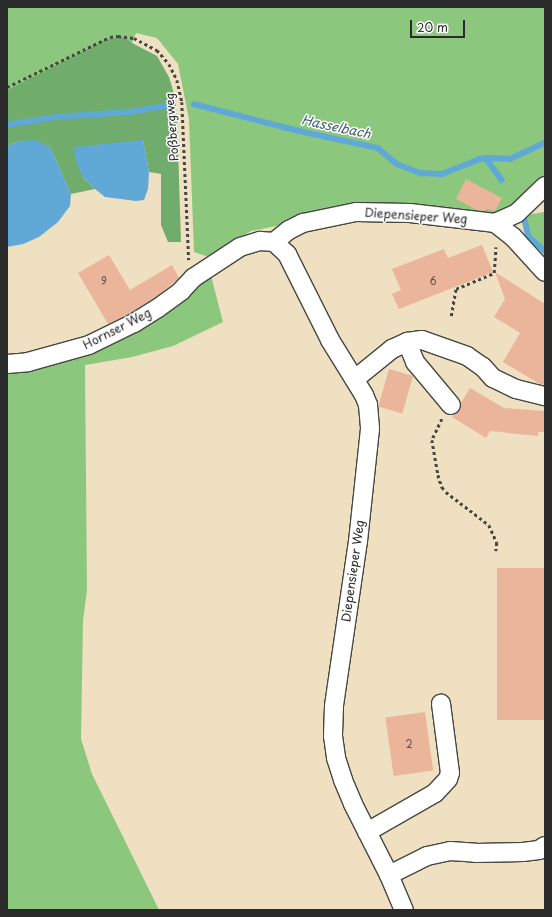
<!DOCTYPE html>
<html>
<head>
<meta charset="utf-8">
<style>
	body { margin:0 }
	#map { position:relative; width:552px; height:917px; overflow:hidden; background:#eee0c0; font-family:"Playpen Sans",sans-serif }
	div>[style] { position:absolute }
	.green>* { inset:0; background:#8bc77c }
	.forest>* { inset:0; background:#70ac6c }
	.water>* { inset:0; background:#60a9d7 }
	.stream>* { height:5.5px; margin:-2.75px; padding:0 2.75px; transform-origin:2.75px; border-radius:2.75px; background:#60a9d7 }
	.building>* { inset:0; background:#eab59a; transform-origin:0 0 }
	.path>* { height:2.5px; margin-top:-1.25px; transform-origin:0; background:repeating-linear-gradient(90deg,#484641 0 3px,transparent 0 6px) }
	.roads { filter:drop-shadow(1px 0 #484641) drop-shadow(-1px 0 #484641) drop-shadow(0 1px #484641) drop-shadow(0 -1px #484641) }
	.minor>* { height:18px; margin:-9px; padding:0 9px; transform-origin:9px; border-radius:9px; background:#fff }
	span { translate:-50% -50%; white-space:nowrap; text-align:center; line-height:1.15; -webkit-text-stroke:3px #fff; paint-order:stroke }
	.number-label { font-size:10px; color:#5b4e47 }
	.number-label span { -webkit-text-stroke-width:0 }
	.street-label { font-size:12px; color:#2b2b2b }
	.water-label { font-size:13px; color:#405d70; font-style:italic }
	.frame { position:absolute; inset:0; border:8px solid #2b2b2b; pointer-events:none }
	.scale { position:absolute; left:410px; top:20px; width:55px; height:18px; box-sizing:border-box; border:2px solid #2b2b2b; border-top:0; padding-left:5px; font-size:12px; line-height:14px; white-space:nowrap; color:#2b2b2b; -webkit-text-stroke:3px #fff; paint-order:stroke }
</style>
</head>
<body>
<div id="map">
	<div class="green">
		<div style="clip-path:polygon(7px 7px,545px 7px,545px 178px,494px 219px,301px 221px,251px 231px,209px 257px,194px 252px,189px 119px,178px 64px,157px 38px,136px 33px,132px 43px,125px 37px,110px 38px,7px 90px)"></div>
		<div style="clip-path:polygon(544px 212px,545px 213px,545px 252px,528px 232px,520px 216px)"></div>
		<div style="clip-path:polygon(210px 272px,223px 322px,173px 346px,132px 357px,85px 365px,87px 590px,83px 621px,81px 739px,92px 774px,159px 910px,7px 910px,7px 372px,66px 357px)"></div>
	</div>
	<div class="forest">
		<div style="clip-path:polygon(125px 37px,132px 43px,157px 56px,169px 77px,175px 97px,177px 116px,181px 242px,168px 242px,161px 225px,161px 174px,149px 172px,143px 140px,82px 176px,95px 189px,71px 194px,50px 147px,19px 141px,7px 146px,7px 90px,101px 42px,110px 38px)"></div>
	</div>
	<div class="water">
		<div style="clip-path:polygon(34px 140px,50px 147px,71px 194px,70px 206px,58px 222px,39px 237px,23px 244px,7px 247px,7px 146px,19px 141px)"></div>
		<div style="clip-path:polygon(143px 140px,149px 172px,148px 189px,144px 200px,136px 201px,105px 197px,95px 189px,82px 176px,75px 158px,74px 147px)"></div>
	</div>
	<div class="stream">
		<div style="left:194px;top:104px;width:108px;rotate:14.4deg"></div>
		<div style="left:299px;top:131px;width:81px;rotate:12.1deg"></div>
		<div style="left:378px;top:148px;width:25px;rotate:40deg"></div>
		<div style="left:397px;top:164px;width:26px;rotate:21deg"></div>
		<div style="left:421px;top:173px;width:21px;rotate:3deg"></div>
		<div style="left:442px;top:174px;width:41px;rotate:-21.5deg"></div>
		<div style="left:480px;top:159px;width:6px;rotate:-9deg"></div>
		<div style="left:486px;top:158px;width:27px;rotate:54deg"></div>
		<div style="left:7px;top:125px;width:50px;rotate:-9.3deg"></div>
		<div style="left:56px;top:117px;width:73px;rotate:-3.9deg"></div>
		<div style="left:129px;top:112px;width:39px;rotate:-9deg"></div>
		<div style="left:486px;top:158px;width:24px;rotate:2deg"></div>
		<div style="left:510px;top:159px;width:38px;rotate:-25deg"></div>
		<div style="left:524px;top:216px;width:22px;rotate:77deg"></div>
		<div style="left:529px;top:237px;width:21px;rotate:41deg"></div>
	</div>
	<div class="building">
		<div style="clip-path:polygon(466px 179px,502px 198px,495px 211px,487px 209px,485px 211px,477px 210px,456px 199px)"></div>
		<div style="clip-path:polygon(482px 245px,493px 272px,399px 309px,392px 294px,401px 290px,392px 269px,444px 249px,448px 258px)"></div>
		<div style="clip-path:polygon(109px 255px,130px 290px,172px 265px,179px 278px,157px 296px,129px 314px,108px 324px,78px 273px)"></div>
		<div style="clip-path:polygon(495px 272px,545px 304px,545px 385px,540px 384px,503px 362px,520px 333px,494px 317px,505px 299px)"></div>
		<div style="left:389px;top:369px;width:25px;height:39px;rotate:16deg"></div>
		<div style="clip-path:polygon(470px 388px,504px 408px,545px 411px,545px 432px,538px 432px,538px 436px,490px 431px,486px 438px,452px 417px,461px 409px,461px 403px)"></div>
		<div style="left:497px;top:568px;width:48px;height:152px"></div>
		<div style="left:425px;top:712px;width:59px;height:40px;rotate:82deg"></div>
	</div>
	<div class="path">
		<div style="left:7px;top:87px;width:114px;rotate:-25.9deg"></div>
		<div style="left:110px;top:37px;width:8px;rotate:-7deg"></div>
		<div style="left:118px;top:36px;width:16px;rotate:7deg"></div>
		<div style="left:134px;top:38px;width:26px;rotate:28deg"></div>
		<div style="left:157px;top:50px;width:18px;rotate:49deg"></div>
		<div style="left:169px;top:64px;width:18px;rotate:63deg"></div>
		<div style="left:177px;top:80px;width:23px;rotate:77deg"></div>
		<div style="left:182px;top:102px;width:158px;rotate:87.5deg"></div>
		<div style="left:451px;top:316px;width:27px;rotate:-80deg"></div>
		<div style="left:456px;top:289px;width:41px;rotate:-22.8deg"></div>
		<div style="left:494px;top:273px;width:26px;rotate:-86deg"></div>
		<div style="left:442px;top:419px;width:23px;rotate:115deg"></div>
		<div style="left:432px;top:440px;width:36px;rotate:80deg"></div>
		<div style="left:438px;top:475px;width:13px;rotate:72deg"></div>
		<div style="left:442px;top:487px;width:6px;rotate:51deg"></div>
		<div style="left:446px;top:492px;width:54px;rotate:37.5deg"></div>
		<div style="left:489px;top:525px;width:20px;rotate:66deg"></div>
		<div style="left:497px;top:543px;width:8px;rotate:97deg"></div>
	</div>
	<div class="roads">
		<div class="minor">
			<div style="left:495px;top:223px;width:24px;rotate:-24deg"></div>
			<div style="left:517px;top:213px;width:39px;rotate:-44deg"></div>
			<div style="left:274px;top:242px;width:18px;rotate:43deg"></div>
			<div style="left:287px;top:254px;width:96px;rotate:63.4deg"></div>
			<div style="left:330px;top:340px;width:65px;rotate:58.3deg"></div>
			<div style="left:364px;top:395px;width:11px;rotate:68deg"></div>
			<div style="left:368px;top:405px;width:24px;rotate:85deg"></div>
			<div style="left:370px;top:429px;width:113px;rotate:96.1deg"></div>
			<div style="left:358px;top:541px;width:167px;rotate:98.3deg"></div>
			<div style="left:334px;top:706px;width:30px;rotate:92deg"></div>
			<div style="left:333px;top:736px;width:22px;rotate:82deg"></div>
			<div style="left:336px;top:758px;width:23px;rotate:72deg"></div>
			<div style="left:343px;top:780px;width:26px;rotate:67deg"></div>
			<div style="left:353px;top:804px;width:80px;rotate:63.1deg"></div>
			<div style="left:389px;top:875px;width:38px;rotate:67deg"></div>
			<div style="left:407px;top:342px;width:22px;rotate:68deg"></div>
			<div style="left:415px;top:362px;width:56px;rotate:50.1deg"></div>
			<div style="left:7px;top:364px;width:21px;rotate:-5deg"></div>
			<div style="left:28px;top:362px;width:63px;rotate:-15.6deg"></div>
			<div style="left:89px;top:345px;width:50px;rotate:-26.1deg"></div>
			<div style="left:134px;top:323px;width:28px;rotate:-32deg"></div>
			<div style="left:158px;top:308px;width:29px;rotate:-36deg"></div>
			<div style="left:181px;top:291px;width:18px;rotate:-47deg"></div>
			<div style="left:193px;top:278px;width:56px;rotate:-33.4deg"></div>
			<div style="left:240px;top:247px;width:21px;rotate:-17deg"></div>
			<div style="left:260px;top:241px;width:14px;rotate:4deg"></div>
			<div style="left:274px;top:242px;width:19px;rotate:-39deg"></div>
			<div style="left:289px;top:230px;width:16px;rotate:-27deg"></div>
			<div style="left:303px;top:223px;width:54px;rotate:-11.7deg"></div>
			<div style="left:356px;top:212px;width:54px;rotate:1.1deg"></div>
			<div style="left:410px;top:213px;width:86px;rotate:6.7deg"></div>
			<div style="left:495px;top:223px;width:23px;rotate:38deg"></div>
			<div style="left:513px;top:237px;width:47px;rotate:47.6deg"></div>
			<div style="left:355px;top:379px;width:48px;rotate:-39deg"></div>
			<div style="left:392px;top:349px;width:17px;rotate:-25deg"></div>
			<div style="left:407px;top:342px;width:15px;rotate:-8deg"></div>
			<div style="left:422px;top:340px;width:48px;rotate:19.6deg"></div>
			<div style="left:467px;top:356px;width:19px;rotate:35deg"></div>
			<div style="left:483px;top:367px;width:15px;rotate:48deg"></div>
			<div style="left:493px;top:378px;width:25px;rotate:26deg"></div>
			<div style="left:516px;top:389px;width:30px;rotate:14deg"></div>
			<div style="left:367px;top:832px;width:78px;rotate:-29.8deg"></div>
			<div style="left:435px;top:793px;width:19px;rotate:-47deg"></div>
			<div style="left:448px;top:779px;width:6px;rotate:-72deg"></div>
			<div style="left:450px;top:773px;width:70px;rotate:-97.4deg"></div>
			<div style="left:389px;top:875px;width:42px;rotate:-26.6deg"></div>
			<div style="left:427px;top:856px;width:24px;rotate:-12deg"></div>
			<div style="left:450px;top:851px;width:26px;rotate:4deg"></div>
			<div style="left:476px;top:853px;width:47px;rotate:-1.2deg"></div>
			<div style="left:523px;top:852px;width:16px;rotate:-7deg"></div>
			<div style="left:539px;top:850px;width:7px;rotate:-34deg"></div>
		</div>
	</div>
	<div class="number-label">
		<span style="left:104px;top:281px">9</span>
		<span style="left:433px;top:281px">6</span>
		<span style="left:409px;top:744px">2</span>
	</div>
	<div class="street-label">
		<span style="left:172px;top:127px;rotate:-94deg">Poßbergweg</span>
		<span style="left:416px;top:216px;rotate:4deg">Diepensieper Weg</span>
		<span style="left:117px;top:329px;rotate:-27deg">Hornser Weg</span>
		<span style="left:353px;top:571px;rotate:-82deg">Diepensieper Weg</span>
	</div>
	<div class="water-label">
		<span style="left:336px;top:127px;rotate:12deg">Hasselbach</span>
	</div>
	<div class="frame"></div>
	<div class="scale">20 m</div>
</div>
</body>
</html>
